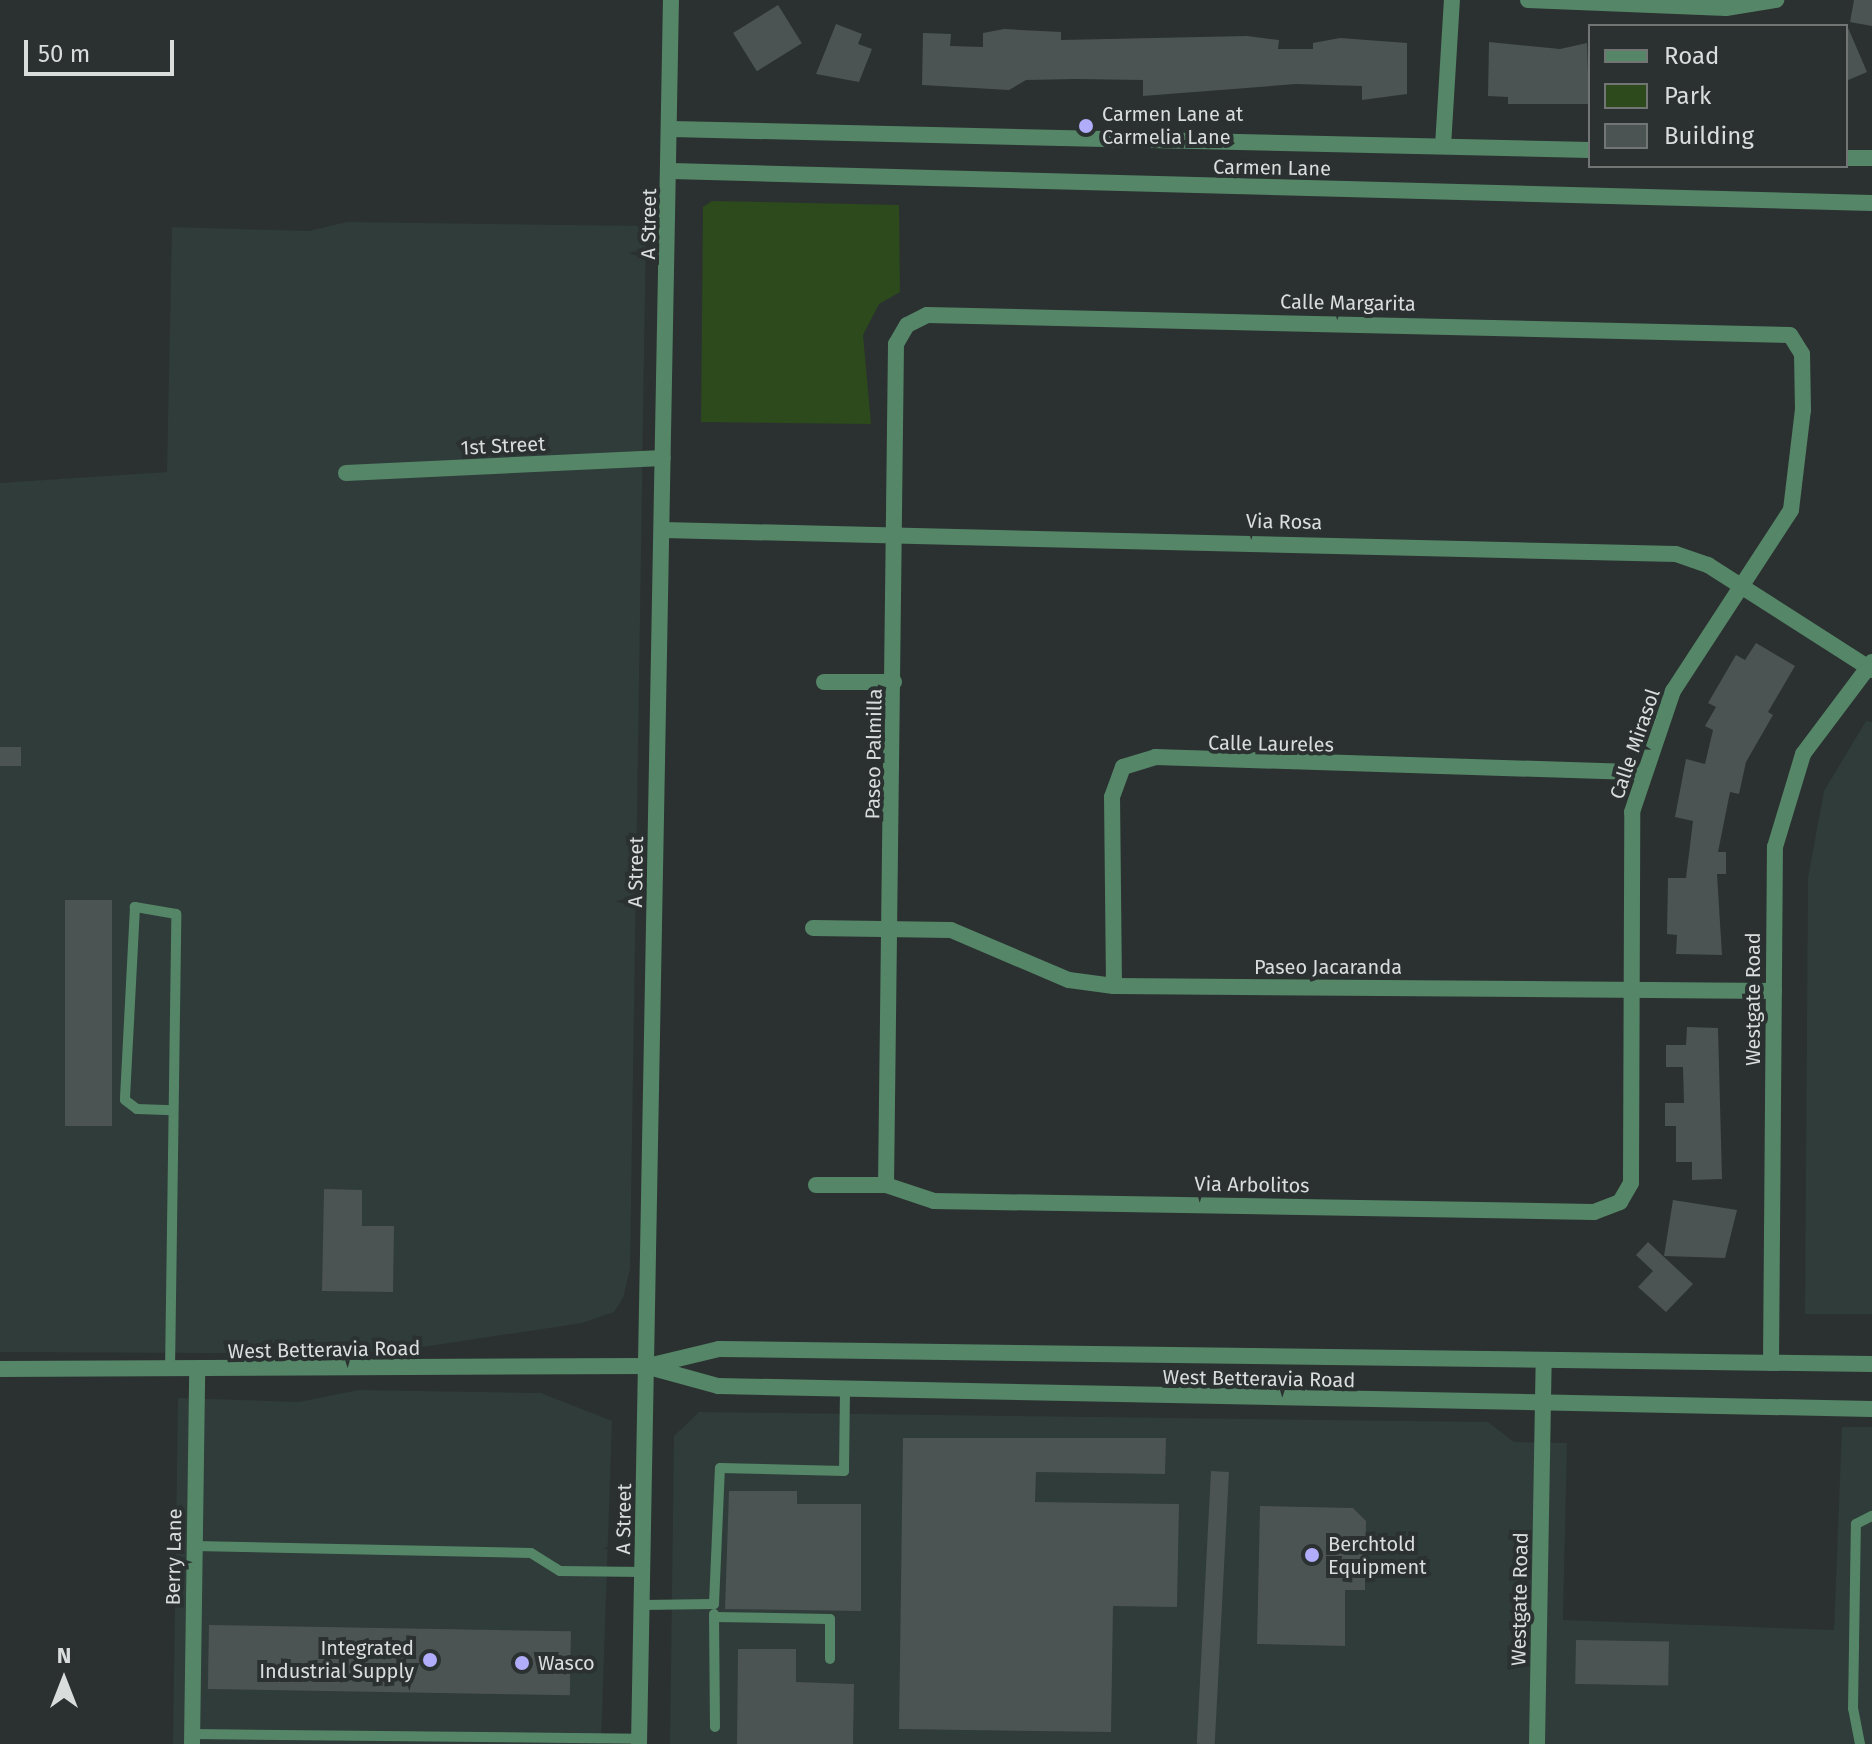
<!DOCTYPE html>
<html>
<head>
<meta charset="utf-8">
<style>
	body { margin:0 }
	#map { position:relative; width:1872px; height:1744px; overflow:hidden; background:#2b3130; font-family:"Fira Sans",sans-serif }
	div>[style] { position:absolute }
	.built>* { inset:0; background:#2f3c39 }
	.green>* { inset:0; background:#2c4a1c }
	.building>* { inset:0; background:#4c5353; transform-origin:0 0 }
	.service>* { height:10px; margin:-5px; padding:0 5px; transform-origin:5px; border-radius:5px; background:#558668 }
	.minor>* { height:16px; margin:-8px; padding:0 8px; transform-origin:8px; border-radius:8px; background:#558668 }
	.tertiary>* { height:16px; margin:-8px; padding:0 8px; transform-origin:8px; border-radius:8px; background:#558668 }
	.dots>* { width:22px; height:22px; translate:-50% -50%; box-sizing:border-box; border:4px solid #2b3130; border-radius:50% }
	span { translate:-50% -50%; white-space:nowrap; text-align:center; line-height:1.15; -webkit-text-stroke:8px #2b3130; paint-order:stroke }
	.poi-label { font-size:20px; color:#d9dddc }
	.left { translate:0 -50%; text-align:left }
	.right { translate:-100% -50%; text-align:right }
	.street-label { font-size:20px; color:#d9dddc }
	.legend { position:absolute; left:1588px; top:24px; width:260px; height:144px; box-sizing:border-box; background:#2b3130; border:2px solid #717675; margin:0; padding:10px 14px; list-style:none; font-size:24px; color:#d9dddc }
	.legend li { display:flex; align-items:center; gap:16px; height:40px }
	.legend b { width:40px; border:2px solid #717675 }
	.north { position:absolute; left:24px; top:1640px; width:80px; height:80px; -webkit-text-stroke:6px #2b3130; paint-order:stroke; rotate:0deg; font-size:22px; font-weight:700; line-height:32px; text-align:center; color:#d9dddc }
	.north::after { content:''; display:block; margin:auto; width:28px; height:36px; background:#d9dddc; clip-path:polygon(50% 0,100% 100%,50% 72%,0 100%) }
	.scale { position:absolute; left:24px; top:40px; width:150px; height:36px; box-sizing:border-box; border:4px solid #d9dddc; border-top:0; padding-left:10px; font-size:24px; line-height:28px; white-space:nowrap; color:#d9dddc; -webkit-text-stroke:6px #2b3130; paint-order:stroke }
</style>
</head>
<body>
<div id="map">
	<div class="built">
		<div style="clip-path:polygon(347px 222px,646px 226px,630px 1269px,623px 1298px,614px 1312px,582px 1323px,376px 1354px,0 1352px,0 483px,167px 472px,172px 227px,309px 231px)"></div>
		<div style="clip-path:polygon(1866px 721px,1872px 722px,1872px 1314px,1805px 1314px,1808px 878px,1824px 791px)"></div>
		<div style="clip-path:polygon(358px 1390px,541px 1393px,612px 1421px,601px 1744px,173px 1744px,178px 1398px,299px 1402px)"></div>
		<div style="clip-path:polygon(699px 1412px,1488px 1422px,1514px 1442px,1567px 1443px,1563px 1620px,1834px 1630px,1842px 1427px,1872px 1427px,1872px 1744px,670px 1744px,674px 1436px)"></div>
	</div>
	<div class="green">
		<div style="clip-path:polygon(712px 201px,899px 205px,900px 292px,879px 304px,863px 335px,871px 424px,701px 422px,703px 207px)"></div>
	</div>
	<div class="building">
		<div style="clip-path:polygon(1854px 0,1872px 0,1872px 26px,1850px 22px)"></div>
		<div style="left:778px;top:5px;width:45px;height:53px;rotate:58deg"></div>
		<div style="clip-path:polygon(1846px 23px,1867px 72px,1846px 81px)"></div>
		<div style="clip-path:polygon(836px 24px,862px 34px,858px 44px,872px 49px,859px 82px,816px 74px)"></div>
		<div style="clip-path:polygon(1004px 29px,1061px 32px,1061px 40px,1247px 36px,1279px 40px,1278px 49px,1313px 49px,1313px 43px,1340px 38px,1407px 43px,1407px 94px,1362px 100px,1362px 86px,1296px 84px,1143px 96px,1143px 80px,1076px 79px,1026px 80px,1009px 90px,922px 85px,923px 33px,951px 34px,950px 46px,983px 47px,983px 33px)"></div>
		<div style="clip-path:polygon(1489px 42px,1560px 49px,1587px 43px,1589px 104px,1508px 104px,1508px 97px,1488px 96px)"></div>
		<div style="clip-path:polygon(1756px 643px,1795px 666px,1768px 712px,1773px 715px,1746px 762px,1739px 794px,1730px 792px,1718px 852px,1726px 852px,1726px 874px,1717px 874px,1722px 955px,1676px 954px,1677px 935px,1667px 934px,1668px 878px,1686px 878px,1693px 821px,1675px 817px,1686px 759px,1705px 764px,1713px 730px,1705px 726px,1716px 707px,1708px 703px,1736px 655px,1745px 660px)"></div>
		<div style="left:0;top:747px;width:21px;height:19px"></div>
		<div style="left:65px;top:900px;width:47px;height:226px"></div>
		<div style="clip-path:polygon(1687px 1027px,1718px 1028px,1722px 1179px,1692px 1180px,1692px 1162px,1676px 1162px,1676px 1126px,1665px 1126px,1665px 1103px,1684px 1103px,1683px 1067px,1666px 1067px,1666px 1045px,1686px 1045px)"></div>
		<div style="clip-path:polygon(324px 1189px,362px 1190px,362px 1226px,394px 1226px,393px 1292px,322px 1291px)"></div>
		<div style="clip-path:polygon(1673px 1200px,1737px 1210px,1725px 1258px,1664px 1256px)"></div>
		<div style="clip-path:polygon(1648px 1242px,1693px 1284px,1666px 1312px,1638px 1287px,1653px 1271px,1636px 1255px)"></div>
		<div style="clip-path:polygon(903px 1438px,1166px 1438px,1165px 1474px,1036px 1472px,1035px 1502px,1179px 1504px,1177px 1607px,1113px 1606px,1111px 1732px,899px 1729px)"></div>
		<div style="left:1211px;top:1471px;width:18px;height:273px;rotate:3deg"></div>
		<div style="clip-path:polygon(729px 1491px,797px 1491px,797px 1504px,861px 1504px,861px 1611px,725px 1609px)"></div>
		<div style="clip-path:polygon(1260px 1506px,1353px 1508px,1366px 1521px,1365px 1590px,1345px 1590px,1345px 1646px,1257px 1644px)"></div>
		<div style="left:209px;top:1625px;width:362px;height:64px;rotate:1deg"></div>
		<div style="left:1576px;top:1640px;width:93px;height:44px;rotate:1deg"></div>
		<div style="clip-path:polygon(738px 1649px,796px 1649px,796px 1682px,854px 1684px,853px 1744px,737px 1744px)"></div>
	</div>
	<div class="service">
		<div style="left:170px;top:1371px;width:457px;rotate:-89.2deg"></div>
		<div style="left:176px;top:914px;width:42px;rotate:-170.3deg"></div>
		<div style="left:135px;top:907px;width:193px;rotate:93deg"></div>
		<div style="left:125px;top:1100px;width:15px;rotate:37deg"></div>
		<div style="left:137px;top:1109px;width:36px;rotate:2deg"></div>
		<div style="left:194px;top:1546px;width:337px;rotate:1.2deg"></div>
		<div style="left:531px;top:1553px;width:34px;rotate:32deg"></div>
		<div style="left:560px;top:1571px;width:83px;rotate:0.7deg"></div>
		<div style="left:643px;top:1605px;width:71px;rotate:-0.8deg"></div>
		<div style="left:714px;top:1604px;width:136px;rotate:-87.5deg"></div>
		<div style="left:720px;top:1468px;width:124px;rotate:1.4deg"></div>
		<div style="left:844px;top:1471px;width:82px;rotate:-89.3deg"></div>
		<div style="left:714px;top:1614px;width:113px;rotate:89.5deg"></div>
		<div style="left:714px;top:1617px;width:116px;rotate:1deg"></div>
		<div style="left:830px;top:1619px;width:40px;rotate:90deg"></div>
		<div style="left:192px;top:1734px;width:447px;rotate:0.6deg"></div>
		<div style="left:1860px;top:1744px;width:36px;rotate:-101deg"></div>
		<div style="left:1853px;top:1709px;width:185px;rotate:-89.1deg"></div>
		<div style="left:1856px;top:1524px;width:18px;rotate:-27deg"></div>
	</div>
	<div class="minor">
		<div style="left:1528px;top:0;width:198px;rotate:2.3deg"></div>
		<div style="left:1726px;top:8px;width:51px;rotate:-9.1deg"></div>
		<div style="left:671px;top:129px;width:919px;rotate:1.31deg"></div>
		<div style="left:1443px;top:146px;width:146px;rotate:-86.5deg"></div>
		<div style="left:1846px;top:158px;width:26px"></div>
		<div style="left:671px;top:171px;width:1201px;rotate:1.53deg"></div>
		<div style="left:346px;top:473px;width:317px;rotate:-2.7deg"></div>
		<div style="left:663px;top:530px;width:1013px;rotate:1.36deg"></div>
		<div style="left:1676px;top:554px;width:34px;rotate:19deg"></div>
		<div style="left:1708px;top:565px;width:195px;rotate:32.6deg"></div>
		<div style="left:824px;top:682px;width:70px"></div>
		<div style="left:813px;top:928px;width:138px;rotate:0.8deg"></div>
		<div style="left:951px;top:930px;width:128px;rotate:23deg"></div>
		<div style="left:1069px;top:980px;width:45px;rotate:7.6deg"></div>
		<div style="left:1114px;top:986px;width:660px;rotate:0.43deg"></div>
		<div style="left:1114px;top:986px;width:189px;rotate:-90.6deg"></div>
		<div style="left:1112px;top:797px;width:32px;rotate:-70deg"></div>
		<div style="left:1123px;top:767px;width:34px;rotate:-17deg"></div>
		<div style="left:1155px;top:757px;width:487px;rotate:1.8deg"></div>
		<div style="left:816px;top:1185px;width:70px"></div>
		<div style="left:886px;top:1185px;width:51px;rotate:18.4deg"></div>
		<div style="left:934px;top:1201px;width:660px;rotate:0.95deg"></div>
		<div style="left:1594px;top:1212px;width:28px;rotate:-21deg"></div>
		<div style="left:1620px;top:1202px;width:22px;rotate:-60deg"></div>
		<div style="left:1631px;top:1183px;width:371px;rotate:-89.8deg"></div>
		<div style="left:1632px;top:812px;width:128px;rotate:-71.3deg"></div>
		<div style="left:1673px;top:691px;width:216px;rotate:-56.9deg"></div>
		<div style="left:1791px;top:510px;width:101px;rotate:-83.2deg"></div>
		<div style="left:1803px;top:410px;width:56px;rotate:-91deg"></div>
		<div style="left:1802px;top:354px;width:22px;rotate:-122deg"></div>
		<div style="left:1790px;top:335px;width:863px;rotate:-178.67deg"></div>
		<div style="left:927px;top:315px;width:22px;rotate:153deg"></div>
		<div style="left:907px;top:325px;width:22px;rotate:120deg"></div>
		<div style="left:896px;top:344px;width:841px;rotate:90.68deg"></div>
		<div style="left:1771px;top:1363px;width:516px;rotate:-89.56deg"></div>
		<div style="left:1775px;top:847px;width:97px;rotate:-73.2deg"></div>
		<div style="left:1803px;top:754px;width:115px;rotate:-53.1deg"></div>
		<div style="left:192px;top:1744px;width:373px;rotate:-89.2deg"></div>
		<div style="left:639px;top:1744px;width:1744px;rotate:-88.95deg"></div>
		<div style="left:1537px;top:1744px;width:384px;rotate:-89deg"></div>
	</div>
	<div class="tertiary">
		<div style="left:649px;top:1367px;width:72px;rotate:15.4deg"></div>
		<div style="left:718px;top:1386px;width:1154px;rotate:1.14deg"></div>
		<div style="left:0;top:1369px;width:648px;rotate:-0.27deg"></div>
		<div style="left:648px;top:1366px;width:73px;rotate:-13.5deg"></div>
		<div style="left:719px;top:1349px;width:1153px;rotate:0.75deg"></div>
	</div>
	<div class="dots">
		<div style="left:1086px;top:126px;background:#b1adfa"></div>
		<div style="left:1312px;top:1555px;background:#b1adfa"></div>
		<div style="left:430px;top:1660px;background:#b1adfa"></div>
		<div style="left:522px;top:1663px;background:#b1adfa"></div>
	</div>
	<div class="poi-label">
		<span class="left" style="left:1102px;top:126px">Carmen Lane at<br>Carmelia Lane</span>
		<span class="left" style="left:1328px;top:1556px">Berchtold<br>Equipment</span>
		<span class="right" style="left:414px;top:1660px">Integrated<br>Industrial Supply</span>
		<span class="left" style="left:538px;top:1663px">Wasco</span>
	</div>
	<div class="street-label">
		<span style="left:1272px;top:168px;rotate:1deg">Carmen Lane</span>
		<span style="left:649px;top:224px;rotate:-89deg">A Street</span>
		<span style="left:1348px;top:303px;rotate:1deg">Calle Margarita</span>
		<span style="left:503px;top:446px;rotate:-3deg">1st Street</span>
		<span style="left:1284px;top:522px;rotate:1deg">Via Rosa</span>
		<span style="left:1271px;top:744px;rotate:1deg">Calle Laureles</span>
		<span style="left:1635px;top:744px;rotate:-71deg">Calle Mirasol</span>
		<span style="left:874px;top:754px;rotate:-89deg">Paseo Palmilla</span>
		<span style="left:636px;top:872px;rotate:-89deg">A Street</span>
		<span style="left:1328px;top:967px">Paseo Jacaranda</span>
		<span style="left:1753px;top:999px;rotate:-90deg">Westgate Road</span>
		<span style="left:1252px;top:1185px;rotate:1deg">Via Arbolitos</span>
		<span style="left:324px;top:1350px;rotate:-1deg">West Betteravia Road</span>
		<span style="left:1259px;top:1379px;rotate:1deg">West Betteravia Road</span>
		<span style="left:624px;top:1519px;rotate:-89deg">A Street</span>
		<span style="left:174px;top:1557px;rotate:-89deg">Berry Lane</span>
		<span style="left:1520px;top:1599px;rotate:-89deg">Westgate Road</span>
	</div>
	<ul class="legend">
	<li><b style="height:10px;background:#558668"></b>Road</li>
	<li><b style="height:22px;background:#2c4a1c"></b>Park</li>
	<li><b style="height:22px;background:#4c5353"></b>Building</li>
	</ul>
	<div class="north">N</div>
	<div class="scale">50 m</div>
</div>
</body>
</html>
